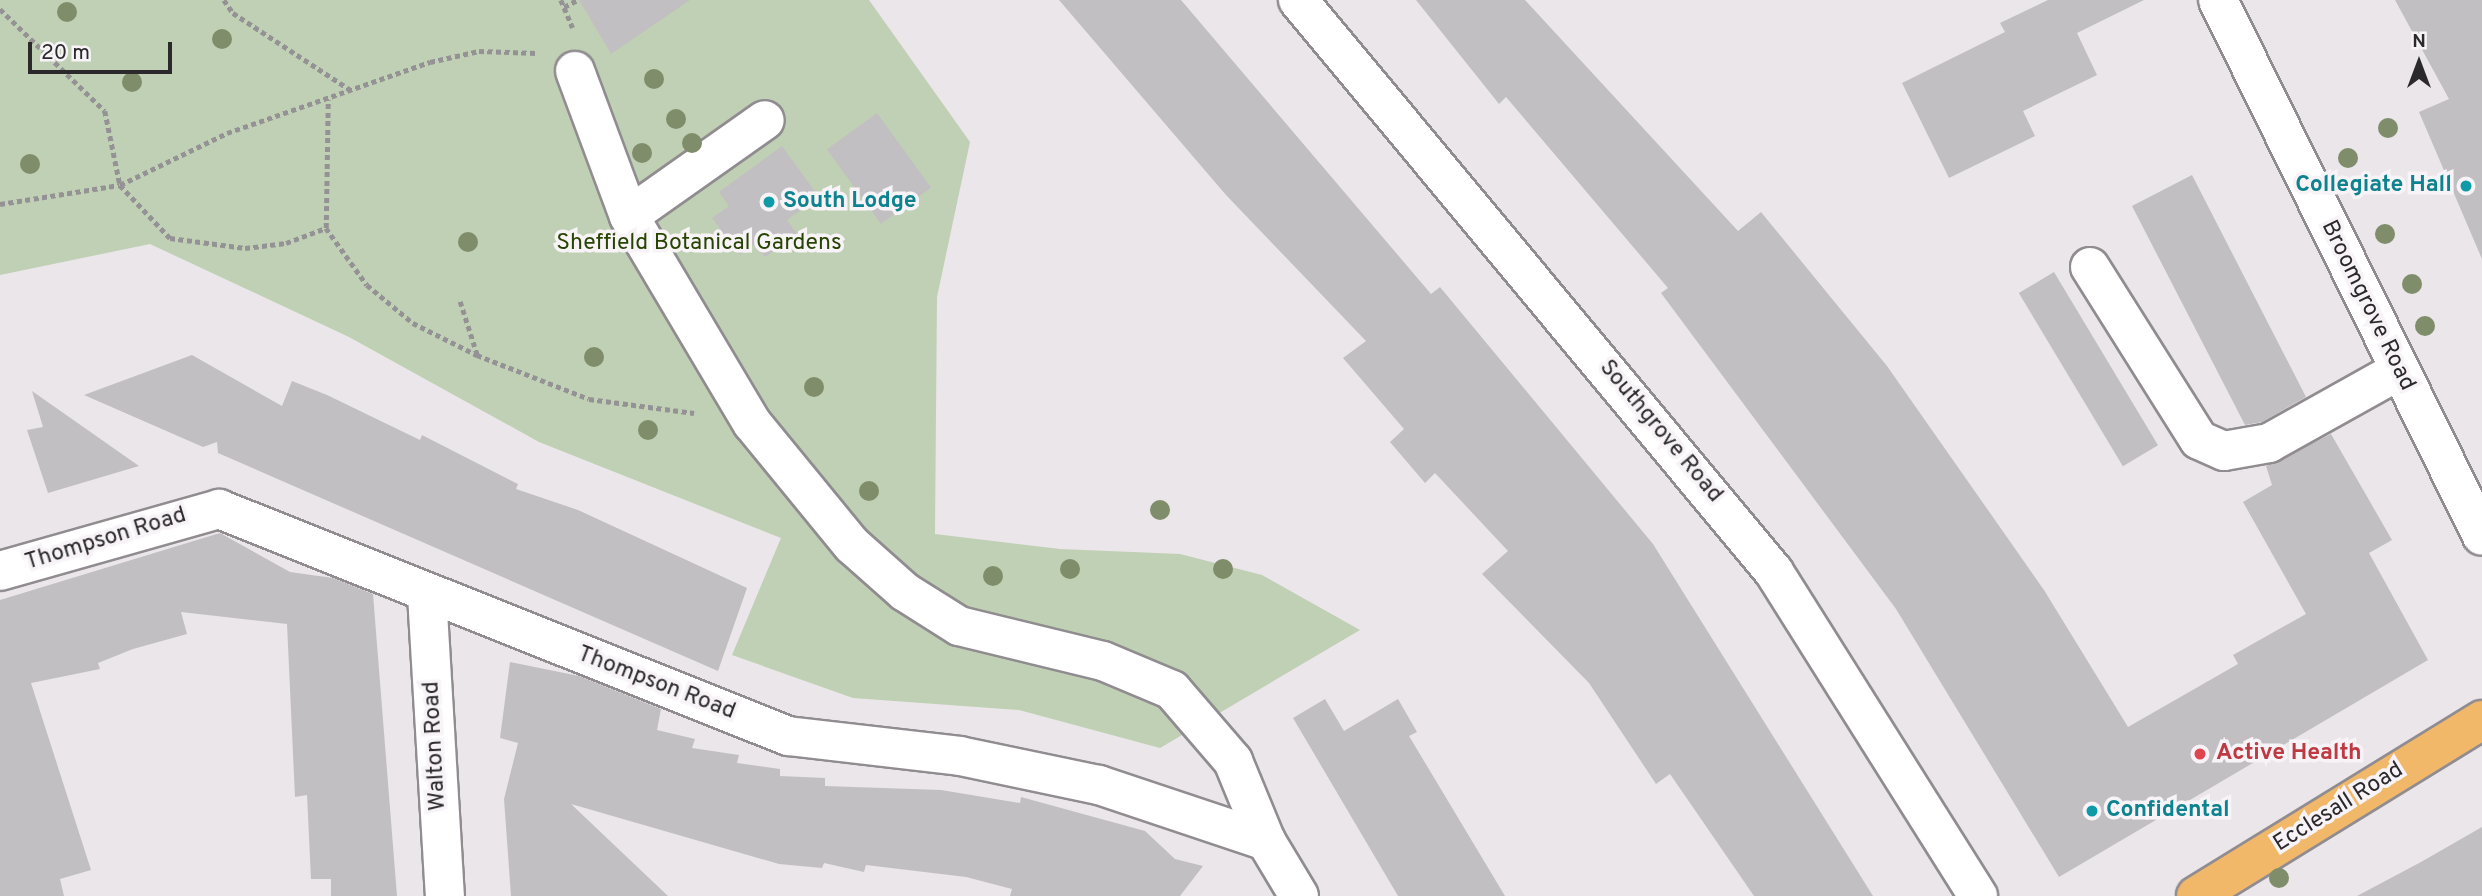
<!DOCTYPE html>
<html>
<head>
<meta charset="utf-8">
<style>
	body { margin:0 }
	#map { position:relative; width:2482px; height:896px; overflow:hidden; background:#eae6ea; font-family:Overpass,sans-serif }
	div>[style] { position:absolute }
	.green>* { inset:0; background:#c0d0b4 }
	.building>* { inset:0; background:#c2bfc2; transform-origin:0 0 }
	.path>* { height:4.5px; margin-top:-2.25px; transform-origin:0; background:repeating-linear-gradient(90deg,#959295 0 5px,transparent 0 8.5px) }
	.roads { filter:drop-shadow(2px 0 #908c90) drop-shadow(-2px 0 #908c90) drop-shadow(0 2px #908c90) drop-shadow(0 -2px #908c90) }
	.minor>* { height:38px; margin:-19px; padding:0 19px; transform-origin:19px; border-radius:19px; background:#fff }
	.major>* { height:38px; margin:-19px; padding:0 19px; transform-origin:19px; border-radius:19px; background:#f2b86a }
	.trees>* { width:20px; height:20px; margin:-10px; border-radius:50%; background:#7f8d6a }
	.dots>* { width:19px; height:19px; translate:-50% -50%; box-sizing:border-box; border:4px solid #f7f3f7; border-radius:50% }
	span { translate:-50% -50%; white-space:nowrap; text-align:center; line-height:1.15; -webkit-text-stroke:7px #f7f3f7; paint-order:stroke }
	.culture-label { font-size:23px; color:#0d838f; font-weight:700 }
	.right { translate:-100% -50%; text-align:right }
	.left { translate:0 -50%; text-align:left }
	.park-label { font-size:23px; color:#284402 }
	.street-label { font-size:23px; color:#2b292b }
	.health-label { font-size:23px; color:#be3a42; font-weight:700 }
	.north { position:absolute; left:2384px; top:28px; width:70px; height:70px; -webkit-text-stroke:5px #f7f3f7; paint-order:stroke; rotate:0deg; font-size:19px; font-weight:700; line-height:28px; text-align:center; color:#2b292b }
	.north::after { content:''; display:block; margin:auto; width:24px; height:32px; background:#2b292b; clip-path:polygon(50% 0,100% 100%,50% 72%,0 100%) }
	.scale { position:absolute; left:28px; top:42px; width:144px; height:32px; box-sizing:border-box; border:4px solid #2b292b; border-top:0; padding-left:9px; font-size:21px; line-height:24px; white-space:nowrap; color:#2b292b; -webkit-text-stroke:5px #f7f3f7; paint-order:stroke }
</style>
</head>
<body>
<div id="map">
	<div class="green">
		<div style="clip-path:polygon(0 0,869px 0,970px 142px,937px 297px,935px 534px,1060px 549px,1180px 554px,1262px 575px,1360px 630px,1160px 748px,1019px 710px,853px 698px,732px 655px,781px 538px,539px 442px,349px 337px,150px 244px,0 275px)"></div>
	</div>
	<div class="building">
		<div style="clip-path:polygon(579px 0,690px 0,611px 54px)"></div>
		<div style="clip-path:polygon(1059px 0,1181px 0,1431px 294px,1440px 287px,1653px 544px,1873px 896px,1754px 896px,1670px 774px,1656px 784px,1589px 683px,1482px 574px,1508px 551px,1435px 473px,1425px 483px,1390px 442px,1404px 429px,1343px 358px,1366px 341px,1226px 195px)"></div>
		<div style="clip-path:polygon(1416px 0,1525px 0,1738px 231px,1761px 212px,1887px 366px,2044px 590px,2128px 727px,2238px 664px,2233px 655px,2306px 614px,2243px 502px,2272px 485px,2266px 466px,2331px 434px,2392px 540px,2369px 553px,2428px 660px,2059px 877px,1896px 609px,1661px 293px,1668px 288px,1506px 97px,1499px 104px)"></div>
		<div style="clip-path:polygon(2048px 0,2144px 0,2077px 33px,2097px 75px,2023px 111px,2035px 136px,1949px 178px,1902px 83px,2005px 32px,2000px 23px)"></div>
		<div style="clip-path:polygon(2395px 0,2482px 0,2482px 259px,2419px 112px,2449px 99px)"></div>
		<div style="left:877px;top:113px;width:92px;height:62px;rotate:54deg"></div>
		<div style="clip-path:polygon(782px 146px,819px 197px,787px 220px,797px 234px,765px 257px,755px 244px,740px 255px,712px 218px,729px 206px,719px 192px)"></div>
		<div style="clip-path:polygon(2192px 175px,2306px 397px,2262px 422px,2245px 425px,2132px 206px)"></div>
		<div style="left:2054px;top:272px;width:202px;height:41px;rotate:59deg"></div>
		<div style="clip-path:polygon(192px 355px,282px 406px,292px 381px,327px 395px,420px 440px,422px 435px,518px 484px,516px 489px,578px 510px,747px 588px,718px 671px,218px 453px,217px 442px,203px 447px,84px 395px)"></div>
		<div style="clip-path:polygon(32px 391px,139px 466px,48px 493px,27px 430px,43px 427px)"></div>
		<div style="clip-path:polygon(220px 533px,290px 572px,333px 578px,373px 594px,397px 896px,331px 896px,331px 879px,311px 879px,307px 795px,295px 797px,287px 624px,181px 612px,187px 634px,133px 649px,98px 663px,100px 669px,31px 683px,91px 870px,60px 879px,64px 896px,0 896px,0 600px)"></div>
		<div style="clip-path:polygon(510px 662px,579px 676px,661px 709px,657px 730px,695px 739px,692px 748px,739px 755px,737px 763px,780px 769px,780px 776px,825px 778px,825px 786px,941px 790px,1020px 803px,1021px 797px,1145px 831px,1175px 859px,1203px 866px,1180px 896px,1010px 896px,1012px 889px,966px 877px,866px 865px,864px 872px,824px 863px,822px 868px,779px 864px,571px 804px,668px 896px,511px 896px,504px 799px,518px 743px,500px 738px)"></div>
		<div style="clip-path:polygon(1325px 699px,1344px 731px,1398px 699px,1417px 732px,1409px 736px,1505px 896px,1398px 896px,1293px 718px)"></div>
		<div style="clip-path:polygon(2482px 827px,2482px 896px,2357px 896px,2421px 862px)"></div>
	</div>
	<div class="path">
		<div style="left:224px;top:0;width:16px;rotate:55deg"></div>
		<div style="left:233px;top:13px;width:139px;rotate:33.2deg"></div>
		<div style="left:561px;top:0;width:30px;rotate:67deg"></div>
		<div style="left:564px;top:7px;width:15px;rotate:-28deg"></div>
		<div style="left:0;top:9px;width:146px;rotate:44.2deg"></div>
		<div style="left:105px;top:111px;width:76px;rotate:78.5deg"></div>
		<div style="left:120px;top:185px;width:73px;rotate:46.7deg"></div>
		<div style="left:170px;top:238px;width:76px;rotate:7.6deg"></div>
		<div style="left:245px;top:248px;width:41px;rotate:-7deg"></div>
		<div style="left:286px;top:243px;width:43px;rotate:-20.6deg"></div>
		<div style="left:326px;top:228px;width:128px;rotate:-89.1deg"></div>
		<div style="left:0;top:204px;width:121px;rotate:-9deg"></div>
		<div style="left:120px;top:185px;width:119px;rotate:-25.9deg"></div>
		<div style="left:227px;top:133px;width:215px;rotate:-19.3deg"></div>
		<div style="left:430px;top:62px;width:50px;rotate:-12.7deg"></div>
		<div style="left:479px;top:51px;width:57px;rotate:2deg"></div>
		<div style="left:326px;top:228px;width:70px;rotate:54.3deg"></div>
		<div style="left:367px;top:285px;width:60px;rotate:39.6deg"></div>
		<div style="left:413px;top:323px;width:72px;rotate:26.6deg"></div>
		<div style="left:477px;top:355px;width:56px;rotate:-107.8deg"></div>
		<div style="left:477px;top:355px;width:120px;rotate:21.4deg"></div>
		<div style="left:589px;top:399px;width:106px;rotate:7.6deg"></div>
	</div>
	<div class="roads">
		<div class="minor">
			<div style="left:1298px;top:0;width:744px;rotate:50.23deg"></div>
			<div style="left:1774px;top:572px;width:383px;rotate:57.8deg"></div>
			<div style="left:2218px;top:0;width:597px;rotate:63.78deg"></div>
			<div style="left:575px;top:71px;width:155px;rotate:69.6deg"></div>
			<div style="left:629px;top:216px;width:241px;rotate:59.3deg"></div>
			<div style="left:752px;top:423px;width:158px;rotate:50.7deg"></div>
			<div style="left:852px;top:545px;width:71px;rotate:41.6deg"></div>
			<div style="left:905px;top:592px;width:64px;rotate:32.2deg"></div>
			<div style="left:959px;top:626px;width:148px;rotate:13.7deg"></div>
			<div style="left:1103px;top:661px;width:75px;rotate:22.8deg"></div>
			<div style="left:1172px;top:690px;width:94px;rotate:49.3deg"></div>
			<div style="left:1233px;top:761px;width:87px;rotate:67.6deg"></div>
			<div style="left:1266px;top:841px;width:64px;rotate:59deg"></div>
			<div style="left:629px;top:216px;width:166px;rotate:-35.2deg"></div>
			<div style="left:2090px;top:267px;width:204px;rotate:57.8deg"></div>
			<div style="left:2199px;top:440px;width:27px;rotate:24deg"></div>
			<div style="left:2224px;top:451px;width:46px;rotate:-10.1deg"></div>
			<div style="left:2269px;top:443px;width:148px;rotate:-29.2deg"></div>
			<div style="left:0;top:571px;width:228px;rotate:-15.8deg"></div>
			<div style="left:219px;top:509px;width:613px;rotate:21.75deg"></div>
			<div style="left:788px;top:736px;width:173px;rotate:6.6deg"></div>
			<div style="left:960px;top:756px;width:142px;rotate:11.8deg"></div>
			<div style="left:1099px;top:785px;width:176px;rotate:18.5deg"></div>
			<div style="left:427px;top:595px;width:302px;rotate:86.6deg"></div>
		</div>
		<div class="major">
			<div style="left:2196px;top:896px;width:336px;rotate:-31.6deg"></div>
		</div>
	</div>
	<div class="trees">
		<div style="left:67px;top:12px"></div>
		<div style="left:222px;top:39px"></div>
		<div style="left:654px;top:79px"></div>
		<div style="left:132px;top:82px"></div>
		<div style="left:676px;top:119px"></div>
		<div style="left:2388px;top:128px"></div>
		<div style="left:692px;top:143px"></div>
		<div style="left:642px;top:153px"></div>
		<div style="left:2348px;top:158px"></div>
		<div style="left:30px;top:164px"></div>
		<div style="left:2385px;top:234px"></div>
		<div style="left:468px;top:242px"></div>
		<div style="left:2412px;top:284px"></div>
		<div style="left:2425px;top:326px"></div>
		<div style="left:594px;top:357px"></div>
		<div style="left:814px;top:387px"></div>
		<div style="left:648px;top:430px"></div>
		<div style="left:869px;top:491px"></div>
		<div style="left:1160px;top:510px"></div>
		<div style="left:1070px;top:569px"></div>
		<div style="left:1223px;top:569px"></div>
		<div style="left:993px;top:576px"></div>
		<div style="left:2279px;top:878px"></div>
	</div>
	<div class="dots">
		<div style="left:2466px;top:186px;background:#0f9aa8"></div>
		<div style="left:769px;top:202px;background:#0f9aa8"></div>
		<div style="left:2200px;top:754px;background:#e0444e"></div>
		<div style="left:2092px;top:811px;background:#0f9aa8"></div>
	</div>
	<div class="culture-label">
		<span class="right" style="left:2452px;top:186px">Collegiate Hall</span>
		<span class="left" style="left:783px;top:202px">South Lodge</span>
		<span class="left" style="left:2106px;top:811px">Confidental</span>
	</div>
	<div class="park-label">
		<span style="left:699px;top:244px">Sheffield Botanical Gardens</span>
	</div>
	<div class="street-label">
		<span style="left:2367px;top:306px;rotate:64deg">Broomgrove Road</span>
		<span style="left:1660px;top:432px;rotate:50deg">Southgrove Road</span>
		<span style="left:106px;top:540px;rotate:-17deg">Thompson Road</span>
		<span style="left:656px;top:684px;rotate:21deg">Thompson Road</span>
		<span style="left:436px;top:746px;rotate:-93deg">Walton Road</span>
		<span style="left:2339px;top:808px;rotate:-32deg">Ecclesall Road</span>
	</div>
	<div class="health-label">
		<span class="left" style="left:2216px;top:754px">Active Health</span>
	</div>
	<div class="north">N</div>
	<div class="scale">20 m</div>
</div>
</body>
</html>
